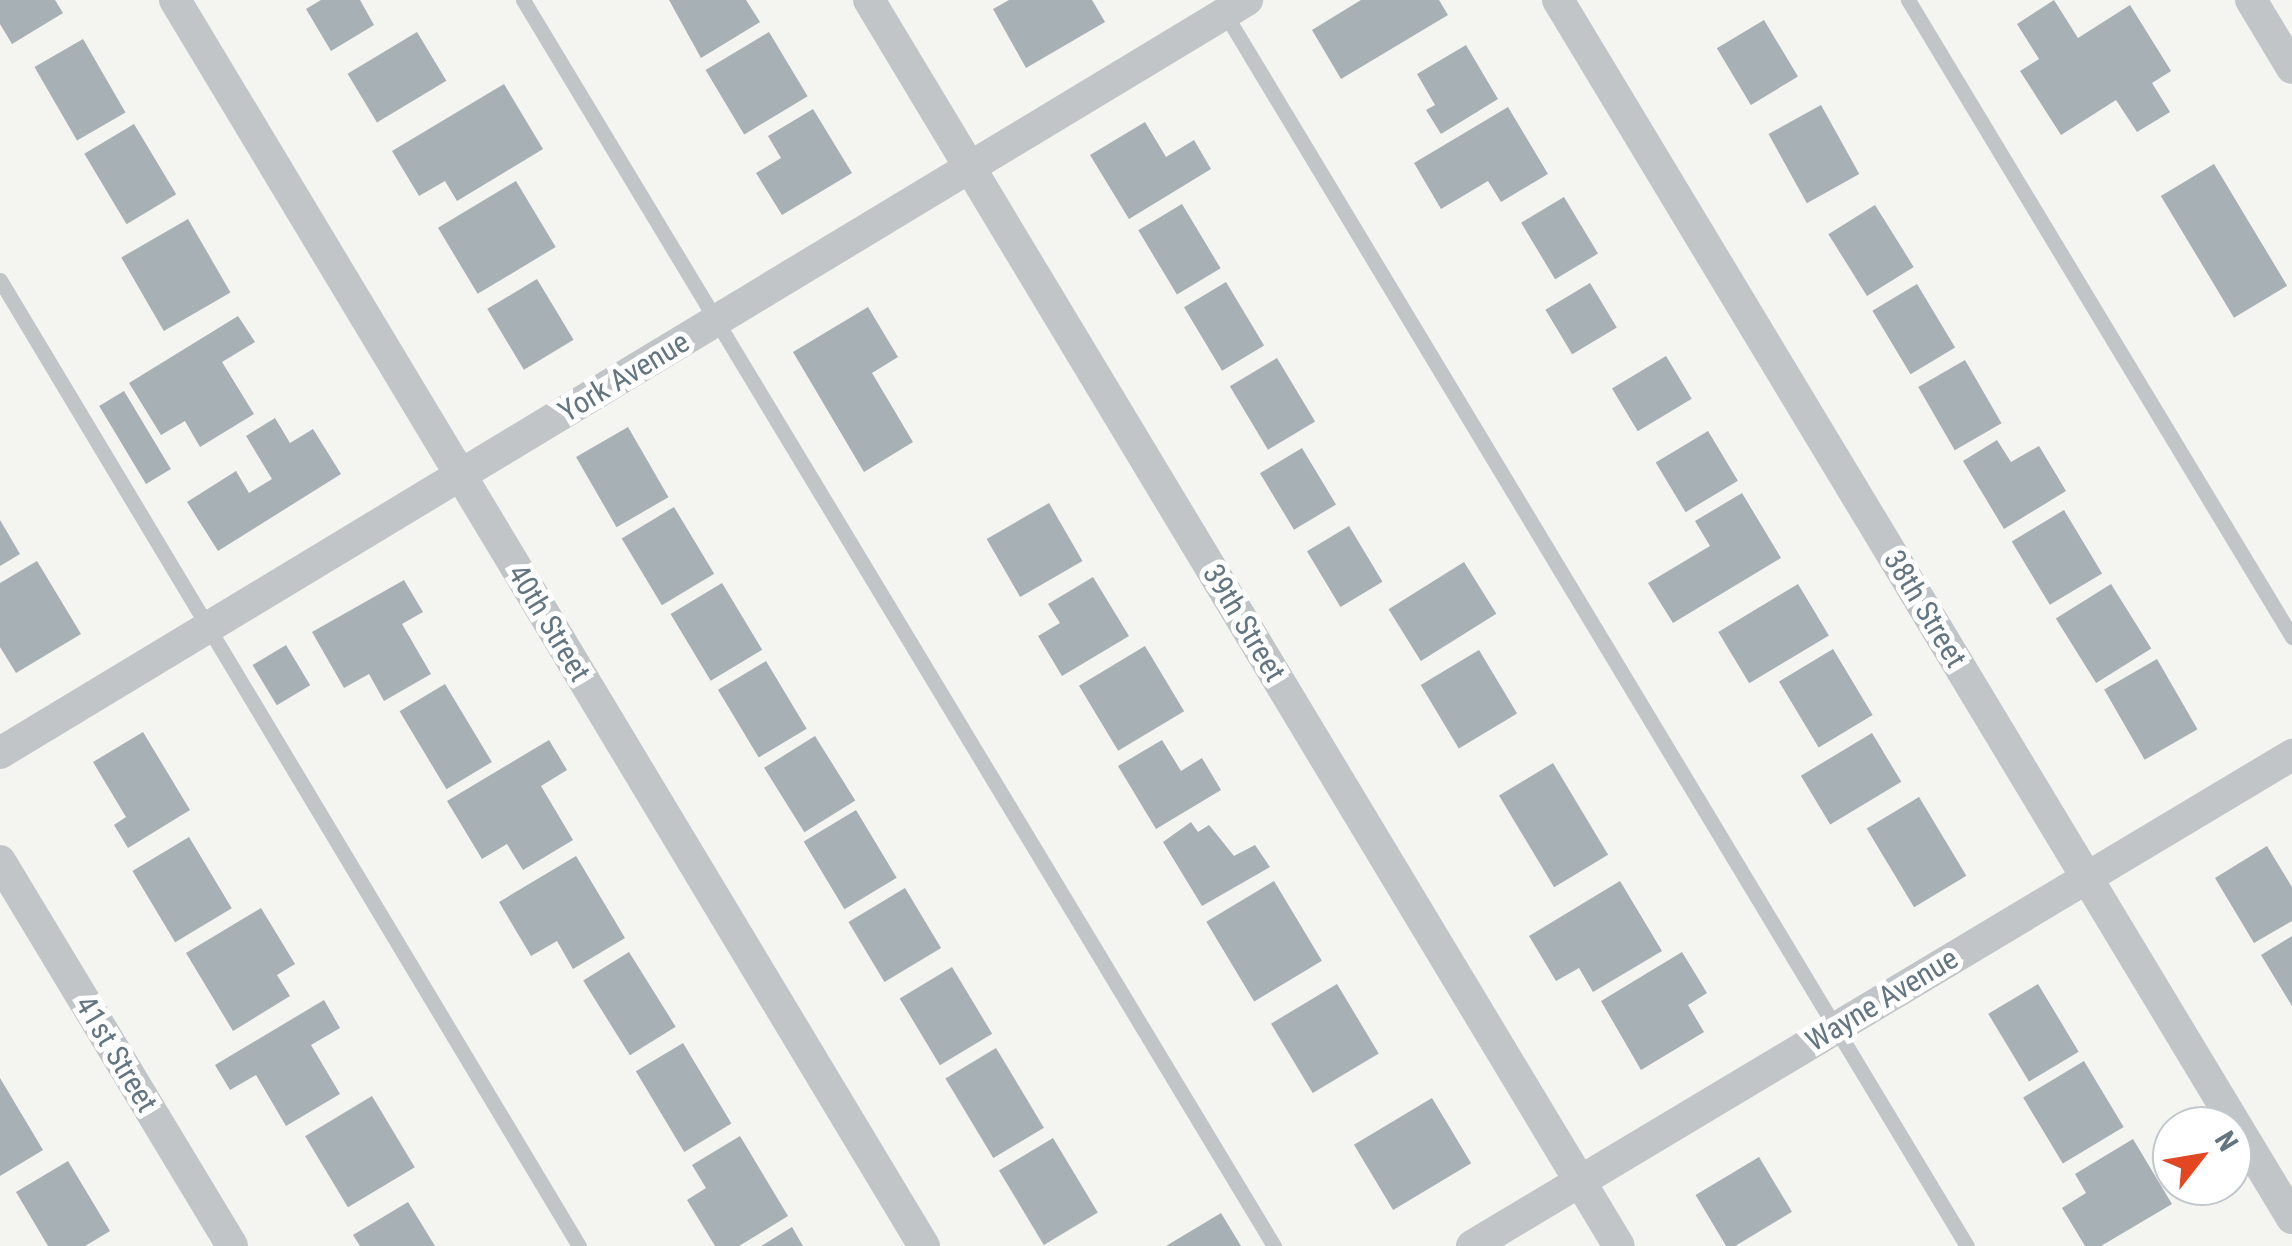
<!DOCTYPE html>
<html>
<head>
<meta charset="utf-8">
<style>
	body { margin:0 }
	#map { position:relative; width:2292px; height:1246px; overflow:hidden; background:#f4f4f0; font-family:"Roboto Condensed",sans-serif }
	div>[style] { position:absolute }
	.building>* { inset:0; background:#a7b0b5; transform-origin:0 0 }
	.lane>* { height:15px; margin:-7.5px; padding:0 7.5px; transform-origin:7.5px; border-radius:7.5px; background:#c1c5c8 }
	.street>* { height:32px; margin:-16px; padding:0 16px; transform-origin:16px; border-radius:16px; background:#c1c5c8 }
	span { translate:-50% -50%; white-space:nowrap; text-align:center; line-height:1.15; -webkit-text-stroke:10px #fff; paint-order:stroke }
	.street-label { font-size:30px; color:#637581 }
	.north { position:absolute; left:2152px; top:1106px; width:100px; height:100px; box-sizing:border-box; background:#fff; border:2px solid #c1c8cd; border-radius:50%; rotate:59deg; font-size:28px; font-weight:700; line-height:40px; text-align:center; color:#637581 }
	.north::after { content:''; display:block; margin:auto; width:35px; height:45px; background:#e24722; clip-path:polygon(50% 0,100% 100%,50% 72%,0 100%) }
</style>
</head>
<body>
<div id="map">
	<div class="building">
		<div style="clip-path:polygon(0 0,55px 0,63px 13px,12px 44px,0 24px)"></div>
		<div style="clip-path:polygon(321px 0,360px 0,374px 25px,331px 51px,306px 9px)"></div>
		<div style="clip-path:polygon(669px 0,746px 0,760px 22px,701px 58px)"></div>
		<div style="clip-path:polygon(1009px 0,1092px 0,1105px 22px,1026px 68px,993px 9px)"></div>
		<div style="clip-path:polygon(1361px 0,1439px 0,1448px 15px,1341px 79px,1312px 30px)"></div>
		<div style="clip-path:polygon(2054px 0,2078px 38px,2130px 5px,2171px 71px,2152px 83px,2170px 112px,2137px 132px,2116px 100px,2061px 135px,2020px 71px,2039px 59px,2017px 24px)"></div>
		<div style="left:1764px;top:20px;width:66px;height:55px;rotate:59deg"></div>
		<div style="left:417px;top:32px;width:57px;height:81px;rotate:59deg"></div>
		<div style="left:769px;top:32px;width:75px;height:74px;rotate:59deg"></div>
		<div style="left:83px;top:39px;width:85px;height:56px;rotate:60deg"></div>
		<div style="clip-path:polygon(1466px 45px,1498px 99px,1441px 134px,1426px 110px,1435px 105px,1417px 74px)"></div>
		<div style="clip-path:polygon(504px 84px,543px 149px,457px 201px,445px 181px,419px 196px,392px 151px)"></div>
		<div style="left:1821px;top:105px;width:79px;height:60px;rotate:61deg"></div>
		<div style="clip-path:polygon(1508px 107px,1548px 174px,1501px 202px,1488px 181px,1441px 209px,1414px 163px)"></div>
		<div style="clip-path:polygon(813px 109px,852px 173px,782px 215px,756px 173px,781px 158px,768px 136px)"></div>
		<div style="clip-path:polygon(1145px 122px,1166px 157px,1194px 140px,1211px 169px,1129px 219px,1090px 155px)"></div>
		<div style="left:134px;top:124px;width:82px;height:58px;rotate:59deg"></div>
		<div style="left:2214px;top:164px;width:142px;height:62px;rotate:59deg"></div>
		<div style="left:516px;top:181px;width:77px;height:91px;rotate:59deg"></div>
		<div style="left:1564px;top:197px;width:66px;height:50px;rotate:59deg"></div>
		<div style="left:1182px;top:204px;width:75px;height:51px;rotate:59deg"></div>
		<div style="left:1875px;top:205px;width:73px;height:55px;rotate:58deg"></div>
		<div style="left:188px;top:219px;width:85px;height:77px;rotate:60deg"></div>
		<div style="left:537px;top:279px;width:71px;height:58px;rotate:59deg"></div>
		<div style="left:1226px;top:282px;width:74px;height:49px;rotate:59deg"></div>
		<div style="left:1590px;top:283px;width:52px;height:52px;rotate:59deg"></div>
		<div style="left:1917px;top:284px;width:74px;height:52px;rotate:59deg"></div>
		<div style="clip-path:polygon(868px 307px,898px 357px,872px 373px,913px 442px,864px 472px,793px 352px)"></div>
		<div style="clip-path:polygon(238px 316px,255px 342px,222px 362px,254px 414px,200px 447px,185px 421px,161px 435px,129px 383px)"></div>
		<div style="left:1666px;top:356px;width:50px;height:63px;rotate:59deg"></div>
		<div style="left:1277px;top:358px;width:74px;height:55px;rotate:59deg"></div>
		<div style="left:1965px;top:360px;width:73px;height:54px;rotate:60deg"></div>
		<div style="left:124px;top:391px;width:91px;height:29px;rotate:59deg"></div>
		<div style="clip-path:polygon(275px 418px,290px 443px,313px 429px,341px 474px,218px 551px,187px 502px,236px 471px,249px 493px,272px 479px,246px 436px)"></div>
		<div style="left:628px;top:427px;width:81px;height:60px;rotate:60deg"></div>
		<div style="left:1708px;top:431px;width:58px;height:61px;rotate:59deg"></div>
		<div style="clip-path:polygon(1997px 440px,2011px 462px,2039px 446px,2066px 491px,2004px 529px,1963px 461px)"></div>
		<div style="left:1302px;top:448px;width:66px;height:49px;rotate:59deg"></div>
		<div style="clip-path:polygon(1742px 493px,1781px 558px,1673px 623px,1648px 583px,1710px 546px,1695px 521px)"></div>
		<div style="left:1049px;top:503px;width:67px;height:72px;rotate:60deg"></div>
		<div style="left:674px;top:507px;width:78px;height:61px;rotate:59deg"></div>
		<div style="left:2064px;top:510px;width:74px;height:61px;rotate:59deg"></div>
		<div style="clip-path:polygon(0 520px,20px 554px,0 566px)"></div>
		<div style="left:1349px;top:526px;width:65px;height:49px;rotate:59deg"></div>
		<div style="clip-path:polygon(37px 561px,81px 634px,16px 673px,0 647px,0 583px)"></div>
		<div style="left:1464px;top:562px;width:61px;height:89px;rotate:58deg"></div>
		<div style="clip-path:polygon(1093px 577px,1129px 636px,1062px 676px,1038px 636px,1060px 623px,1048px 604px)"></div>
		<div style="clip-path:polygon(404px 580px,423px 612px,402px 624px,431px 674px,384px 701px,369px 674px,344px 688px,312px 632px)"></div>
		<div style="left:722px;top:583px;width:78px;height:60px;rotate:59deg"></div>
		<div style="left:1798px;top:584px;width:60px;height:93px;rotate:59deg"></div>
		<div style="left:2111px;top:584px;width:76px;height:65px;rotate:58deg"></div>
		<div style="left:286px;top:645px;width:47px;height:39px;rotate:59deg"></div>
		<div style="left:1145px;top:646px;width:76px;height:77px;rotate:59deg"></div>
		<div style="left:1833px;top:649px;width:77px;height:63px;rotate:59deg"></div>
		<div style="left:1479px;top:650px;width:74px;height:68px;rotate:59deg"></div>
		<div style="left:2157px;top:659px;width:81px;height:61px;rotate:60deg"></div>
		<div style="left:766px;top:661px;width:79px;height:56px;rotate:59deg"></div>
		<div style="left:445px;top:684px;width:91px;height:53px;rotate:59deg"></div>
		<div style="clip-path:polygon(143px 732px,190px 810px,128px 848px,114px 825px,126px 817px,93px 762px)"></div>
		<div style="left:1872px;top:733px;width:57px;height:83px;rotate:59deg"></div>
		<div style="left:815px;top:736px;width:76px;height:60px;rotate:58deg"></div>
		<div style="clip-path:polygon(549px 740px,567px 770px,541px 786px,573px 840px,523px 870px,507px 844px,482px 859px,447px 801px)"></div>
		<div style="clip-path:polygon(1162px 740px,1181px 771px,1202px 758px,1221px 790px,1156px 829px,1118px 766px)"></div>
		<div style="left:1553px;top:763px;width:107px;height:63px;rotate:59deg"></div>
		<div style="left:1919px;top:797px;width:92px;height:61px;rotate:59deg"></div>
		<div style="left:856px;top:810px;width:79px;height:61px;rotate:59deg"></div>
		<div style="clip-path:polygon(1191px 822px,1198px 832px,1209px 825px,1234px 856px,1255px 845px,1270px 867px,1202px 906px,1163px 842px)"></div>
		<div style="left:189px;top:837px;width:83px;height:66px;rotate:59deg"></div>
		<div style="clip-path:polygon(2267px 846px,2292px 887px,2292px 921px,2254px 943px,2215px 878px)"></div>
		<div style="clip-path:polygon(576px 856px,625px 938px,573px 969px,557px 941px,531px 956px,499px 902px)"></div>
		<div style="left:1274px;top:881px;width:93px;height:79px;rotate:59deg"></div>
		<div style="clip-path:polygon(1620px 881px,1662px 951px,1593px 992px,1579px 968px,1556px 981px,1529px 936px)"></div>
		<div style="left:905px;top:888px;width:70px;height:66px;rotate:59deg"></div>
		<div style="clip-path:polygon(261px 908px,295px 964px,277px 975px,290px 996px,233px 1031px,186px 953px)"></div>
		<div style="clip-path:polygon(2292px 936px,2292px 1006px,2261px 955px)"></div>
		<div style="left:629px;top:952px;width:88px;height:54px;rotate:58deg"></div>
		<div style="clip-path:polygon(1682px 952px,1707px 993px,1688px 1005px,1704px 1032px,1641px 1070px,1601px 1001px)"></div>
		<div style="left:952px;top:967px;width:78px;height:61px;rotate:59deg"></div>
		<div style="left:1337px;top:984px;width:81px;height:77px;rotate:59deg"></div>
		<div style="left:2038px;top:984px;width:79px;height:58px;rotate:59deg"></div>
		<div style="clip-path:polygon(324px 1000px,340px 1028px,311px 1045px,340px 1094px,286px 1126px,256px 1075px,230px 1090px,215px 1065px)"></div>
		<div style="left:683px;top:1043px;width:94px;height:55px;rotate:59deg"></div>
		<div style="left:996px;top:1048px;width:93px;height:59px;rotate:59deg"></div>
		<div style="left:2084px;top:1061px;width:77px;height:71px;rotate:59deg"></div>
		<div style="clip-path:polygon(0 1078px,43px 1150px,0 1176px)"></div>
		<div style="left:372px;top:1096px;width:83px;height:78px;rotate:59deg"></div>
		<div style="left:1432px;top:1098px;width:76px;height:91px;rotate:59deg"></div>
		<div style="clip-path:polygon(740px 1136px,788px 1216px,739px 1246px,715px 1246px,687px 1200px,706px 1188px,692px 1165px)"></div>
		<div style="left:1053px;top:1138px;width:87px;height:63px;rotate:59deg"></div>
		<div style="clip-path:polygon(2133px 1139px,2172px 1204px,2101px 1246px,2085px 1246px,2062px 1208px,2086px 1193px,2075px 1174px)"></div>
		<div style="left:1759px;top:1157px;width:64px;height:74px;rotate:59deg"></div>
		<div style="clip-path:polygon(68px 1161px,110px 1231px,85px 1246px,48px 1246px,16px 1192px)"></div>
		<div style="clip-path:polygon(408px 1202px,435px 1246px,360px 1246px,353px 1235px)"></div>
		<div style="clip-path:polygon(1221px 1213px,1241px 1246px,1166px 1246px)"></div>
		<div style="clip-path:polygon(792px 1227px,803px 1246px,761px 1246px)"></div>
	</div>
	<div class="lane">
		<div style="left:523px;top:0;width:1455px;rotate:58.92deg"></div>
		<div style="left:1908px;top:0;width:744px;rotate:58.92deg"></div>
		<div style="left:1224px;top:12px;width:1440px;rotate:58.95deg"></div>
		<div style="left:0;top:280px;width:1126px;rotate:59.06deg"></div>
	</div>
	<div class="street">
		<div style="left:175px;top:0;width:1454px;rotate:58.99deg"></div>
		<div style="left:869px;top:0;width:1454px;rotate:58.96deg"></div>
		<div style="left:1558px;top:0;width:1422px;rotate:58.93deg"></div>
		<div style="left:2251px;top:0;width:79px;rotate:58.9deg"></div>
		<div style="left:0;top:753px;width:1457px;rotate:-31.13deg"></div>
		<div style="left:0;top:861px;width:449px;rotate:58.9deg"></div>
		<div style="left:1472px;top:1246px;width:956px;rotate:-30.91deg"></div>
	</div>
	<div class="street-label">
		<span style="left:624px;top:377px;rotate:-31deg">York Avenue</span>
		<span style="left:1925px;top:609px;rotate:59deg">38th Street</span>
		<span style="left:549px;top:623px;rotate:59deg">40th Street</span>
		<span style="left:1244px;top:623px;rotate:59deg">39th Street</span>
		<span style="left:1882px;top:1000px;rotate:-31deg">Wayne Avenue</span>
		<span style="left:116px;top:1054px;rotate:59deg">41st Street</span>
	</div>
	<div class="north">N</div>
</div>
</body>
</html>
